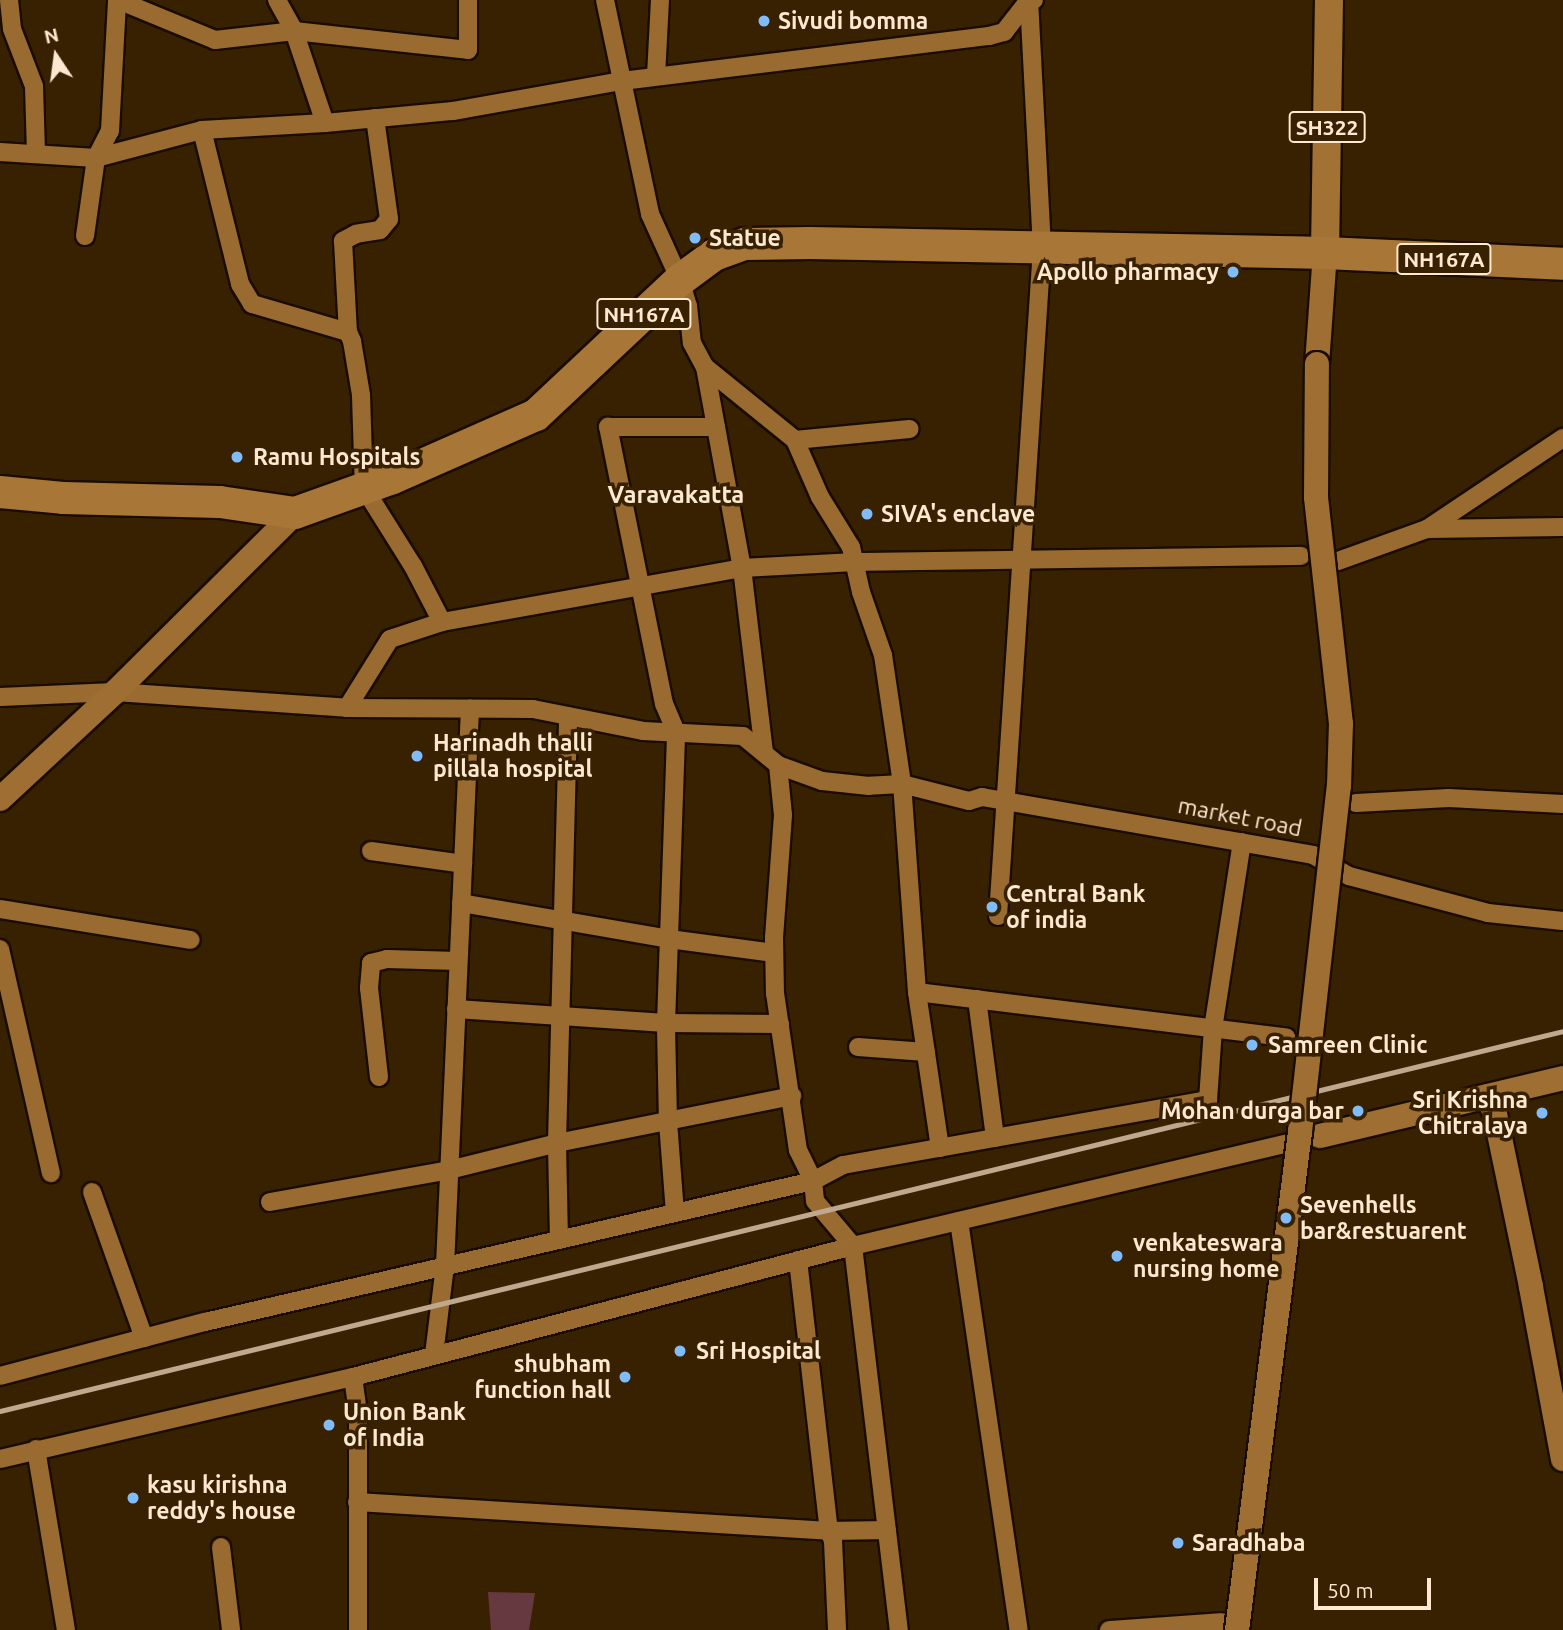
<!DOCTYPE html>
<html>
<head>
<meta charset="utf-8">
<style>
	body { margin:0 }
	#map { position:relative; width:1563px; height:1630px; overflow:hidden; background:#382101; font-family:Ubuntu,sans-serif }
	div>[style] { position:absolute }
	.green>* { inset:0; background:#663940 }
	.roads { filter:drop-shadow(2px 0 #1a0c00) drop-shadow(-2px 0 #1a0c00) drop-shadow(0 2px #1a0c00) drop-shadow(0 -2px #1a0c00) }
	.street>* { height:18px; margin:-9px; padding:0 9px; transform-origin:9px; border-radius:9px; background:#996b31 }
	.secondary>* { height:24px; margin:-12px; padding:0 12px; transform-origin:12px; border-radius:12px; background:#9e6e32 }
	.primary>* { height:28px; margin:-14px; padding:0 14px; transform-origin:14px; border-radius:14px; background:#a27234 }
	.highway>* { height:32px; margin:-16px; padding:0 16px; transform-origin:16px; border-radius:16px; background:#a87636 }
	.rail>* { height:4.5px; margin:-2.25px; padding:0 2.25px; transform-origin:2.25px; border-radius:2.25px; background:#bea88e }
	.bridges { filter:drop-shadow(2px 0 #1a0c00) drop-shadow(-2px 0 #1a0c00) drop-shadow(0 2px #1a0c00) drop-shadow(0 -2px #1a0c00) }
	.secondary-bridge>* { height:24px; margin:-12px; padding:0 12px; transform-origin:12px; border-radius:12px; background:#9e6e32 }
	.dots>* { width:19px; height:19px; translate:-50% -50%; box-sizing:border-box; border:4px solid #382101; border-radius:50% }
	span { translate:-50% -50%; white-space:nowrap; text-align:center; line-height:1.15; -webkit-text-stroke:7px #382101; paint-order:stroke }
	.shield-label span { padding:2px 5px; background:#382101; border:2px solid; border-radius:5px; -webkit-text-stroke-width:0 }
	.shield-label { font-size:21px; color:#fde8d1; font-weight:700 }
	.poi-label { font-size:23px; color:#fde8d1; font-weight:700 }
	.left { translate:0 -50%; text-align:left }
	.right { translate:-100% -50%; text-align:right }
	.street-label { font-size:23px; color:#fde8d1 }
	.neighbourhood-label { font-size:24px; color:#fde8d1; font-weight:700 }
	.north { position:absolute; left:21px; top:21px; width:70px; height:70px; -webkit-text-stroke:5px #382101; paint-order:stroke; rotate:347deg; font-size:19px; font-weight:700; line-height:28px; text-align:center; color:#fde8d1 }
	.north::after { content:''; display:block; margin:auto; width:24px; height:32px; background:#fde8d1; clip-path:polygon(50% 0,100% 100%,50% 72%,0 100%) }
	.scale { position:absolute; left:1314px; top:1578px; width:117px; height:32px; box-sizing:border-box; border:4px solid #fde8d1; border-top:0; padding-left:9px; font-size:21px; line-height:24px; white-space:nowrap; color:#fde8d1; -webkit-text-stroke:5px #382101; paint-order:stroke }
</style>
</head>
<body>
<div id="map">
	<div class="green">
		<div style="clip-path:polygon(488px 1592px,535px 1593px,529px 1630px,491px 1630px)"></div>
	</div>
	<div class="roads">
		<div class="street">
			<div style="left:9px;top:0;width:29px;rotate:84deg"></div>
			<div style="left:12px;top:29px;width:61px;rotate:68.9deg"></div>
			<div style="left:34px;top:86px;width:68px;rotate:88.3deg"></div>
			<div style="left:118px;top:0;width:105px;rotate:22.4deg"></div>
			<div style="left:215px;top:40px;width:80px;rotate:-6.5deg"></div>
			<div style="left:294px;top:31px;width:175px;rotate:6.2deg"></div>
			<div style="left:468px;top:50px;width:50px;rotate:-90deg"></div>
			<div style="left:277px;top:0;width:35px;rotate:61deg"></div>
			<div style="left:294px;top:31px;width:97px;rotate:71.4deg"></div>
			<div style="left:605px;top:0;width:219px;rotate:78.1deg"></div>
			<div style="left:650px;top:214px;width:72px;rotate:65.6deg"></div>
			<div style="left:680px;top:280px;width:27px;rotate:73deg"></div>
			<div style="left:688px;top:306px;width:37px;rotate:84deg"></div>
			<div style="left:692px;top:343px;width:27px;rotate:62deg"></div>
			<div style="left:705px;top:367px;width:116px;rotate:39deg"></div>
			<div style="left:795px;top:440px;width:62px;rotate:66.3deg"></div>
			<div style="left:820px;top:497px;width:59px;rotate:58.2deg"></div>
			<div style="left:851px;top:547px;width:46px;rotate:77.5deg"></div>
			<div style="left:861px;top:592px;width:67px;rotate:70.8deg"></div>
			<div style="left:883px;top:655px;width:130px;rotate:81.6deg"></div>
			<div style="left:902px;top:784px;width:33px;rotate:177deg"></div>
			<div style="left:869px;top:786px;width:47px;rotate:-173.9deg"></div>
			<div style="left:822px;top:781px;width:47px;rotate:-160deg"></div>
			<div style="left:656px;top:76px;width:76px;rotate:-87deg"></div>
			<div style="left:375px;top:118px;width:102px;rotate:82.1deg"></div>
			<div style="left:389px;top:219px;width:14px;rotate:129deg"></div>
			<div style="left:380px;top:230px;width:24px;rotate:171deg"></div>
			<div style="left:356px;top:234px;width:15px;rotate:152deg"></div>
			<div style="left:343px;top:241px;width:91px;rotate:86.9deg"></div>
			<div style="left:348px;top:332px;width:10px;rotate:66deg"></div>
			<div style="left:352px;top:341px;width:55px;rotate:80.5deg"></div>
			<div style="left:361px;top:395px;width:93px;rotate:88.2deg"></div>
			<div style="left:364px;top:488px;width:92px;rotate:57.9deg"></div>
			<div style="left:413px;top:566px;width:63px;rotate:62.6deg"></div>
			<div style="left:202px;top:130px;width:159px;rotate:76.1deg"></div>
			<div style="left:240px;top:284px;width:23px;rotate:59deg"></div>
			<div style="left:252px;top:304px;width:100px;rotate:16.3deg"></div>
			<div style="left:0;top:152px;width:96px;rotate:3.6deg"></div>
			<div style="left:96px;top:158px;width:110px;rotate:-14.8deg"></div>
			<div style="left:202px;top:130px;width:123px;rotate:-3.3deg"></div>
			<div style="left:325px;top:123px;width:129px;rotate:-5.4deg"></div>
			<div style="left:453px;top:111px;width:172px;rotate:-10.1deg"></div>
			<div style="left:622px;top:81px;width:370px;rotate:-7deg"></div>
			<div style="left:989px;top:36px;width:16px;rotate:-15deg"></div>
			<div style="left:1004px;top:32px;width:41px;rotate:-52deg"></div>
			<div style="left:85px;top:236px;width:79px;rotate:-82deg"></div>
			<div style="left:96px;top:158px;width:30px;rotate:-63deg"></div>
			<div style="left:110px;top:131px;width:131px;rotate:-86.9deg"></div>
			<div style="left:705px;top:367px;width:204px;rotate:79.6deg"></div>
			<div style="left:742px;top:568px;width:186px;rotate:83.2deg"></div>
			<div style="left:795px;top:440px;width:115px;rotate:-5.5deg"></div>
			<div style="left:1427px;top:529px;width:164px;rotate:-33.8deg"></div>
			<div style="left:1338px;top:561px;width:95px;rotate:-19.8deg"></div>
			<div style="left:1427px;top:529px;width:136px;rotate:-0.8deg"></div>
			<div style="left:0;top:697px;width:115px;rotate:-2.5deg"></div>
			<div style="left:115px;top:692px;width:233px;rotate:3.9deg"></div>
			<div style="left:347px;top:708px;width:186px;rotate:0.3deg"></div>
			<div style="left:533px;top:709px;width:112px;rotate:11.3deg"></div>
			<div style="left:643px;top:731px;width:100px;rotate:2.9deg"></div>
			<div style="left:743px;top:736px;width:45px;rotate:39.6deg"></div>
			<div style="left:778px;top:765px;width:50px;rotate:84.3deg"></div>
			<div style="left:783px;top:815px;width:123px;rotate:94.2deg"></div>
			<div style="left:774px;top:938px;width:55px;rotate:89deg"></div>
			<div style="left:775px;top:993px;width:159px;rotate:81.7deg"></div>
			<div style="left:798px;top:1150px;width:34px;rotate:64deg"></div>
			<div style="left:813px;top:1181px;width:20px;rotate:84deg"></div>
			<div style="left:815px;top:1201px;width:59px;rotate:49.8deg"></div>
			<div style="left:853px;top:1246px;width:387px;rotate:83.2deg"></div>
			<div style="left:347px;top:708px;width:81px;rotate:-58.1deg"></div>
			<div style="left:390px;top:639px;width:55px;rotate:-18.1deg"></div>
			<div style="left:442px;top:622px;width:305px;rotate:-10.2deg"></div>
			<div style="left:742px;top:568px;width:113px;rotate:-3deg"></div>
			<div style="left:855px;top:562px;width:446px;rotate:-0.8deg"></div>
			<div style="left:1356px;top:803px;width:93px;rotate:-3.1deg"></div>
			<div style="left:1449px;top:798px;width:114px;rotate:3deg"></div>
			<div style="left:371px;top:851px;width:93px;rotate:8deg"></div>
			<div style="left:461px;top:903px;width:211px;rotate:9.8deg"></div>
			<div style="left:669px;top:939px;width:106px;rotate:7.6deg"></div>
			<div style="left:0;top:909px;width:193px;rotate:9.2deg"></div>
			<div style="left:998px;top:916px;width:669px;rotate:-86.23deg"></div>
			<div style="left:1042px;top:248px;width:247px;rotate:-93deg"></div>
			<div style="left:1029px;top:1px;width:5px;rotate:-11deg"></div>
			<div style="left:0;top:949px;width:230px;rotate:77.2deg"></div>
			<div style="left:917px;top:992px;width:372px;rotate:7deg"></div>
			<div style="left:977px;top:999px;width:140px;rotate:82.6deg"></div>
			<div style="left:456px;top:1009px;width:210px;rotate:3.8deg"></div>
			<div style="left:666px;top:1023px;width:114px;rotate:0.5deg"></div>
			<div style="left:858px;top:1047px;width:68px;rotate:4.2deg"></div>
			<div style="left:379px;top:1077px;width:90px;rotate:-96.4deg"></div>
			<div style="left:369px;top:988px;width:25px;rotate:-85deg"></div>
			<div style="left:371px;top:963px;width:16px;rotate:-14deg"></div>
			<div style="left:387px;top:959px;width:71px;rotate:1.6deg"></div>
			<div style="left:940px;top:1148px;width:158px;rotate:-98.4deg"></div>
			<div style="left:917px;top:992px;width:209px;rotate:-94.1deg"></div>
			<div style="left:902px;top:784px;width:69px;rotate:14.2deg"></div>
			<div style="left:969px;top:801px;width:14px;rotate:-17deg"></div>
			<div style="left:982px;top:797px;width:336px;rotate:9.9deg"></div>
			<div style="left:1313px;top:855px;width:42px;rotate:30.3deg"></div>
			<div style="left:1349px;top:876px;width:144px;rotate:14.9deg"></div>
			<div style="left:1488px;top:913px;width:75px;rotate:6.1deg"></div>
			<div style="left:92px;top:1192px;width:155px;rotate:70.4deg"></div>
			<div style="left:270px;top:1202px;width:182px;rotate:-10.1deg"></div>
			<div style="left:449px;top:1170px;width:111px;rotate:-14deg"></div>
			<div style="left:557px;top:1143px;width:240px;rotate:-11.3deg"></div>
			<div style="left:675px;top:1213px;width:91px;rotate:-94.4deg"></div>
			<div style="left:668px;top:1122px;width:99px;rotate:-91.2deg"></div>
			<div style="left:666px;top:1023px;width:291px;rotate:-88deg"></div>
			<div style="left:676px;top:732px;width:30px;rotate:-113deg"></div>
			<div style="left:664px;top:704px;width:283px;rotate:-101.4deg"></div>
			<div style="left:608px;top:427px;width:108px"></div>
			<div style="left:959px;top:1221px;width:413px;rotate:81.7deg"></div>
			<div style="left:559px;top:1240px;width:97px;rotate:-91.2deg"></div>
			<div style="left:557px;top:1143px;width:427px;rotate:-88.5deg"></div>
			<div style="left:798px;top:1260px;width:273px;rotate:83.5deg"></div>
			<div style="left:829px;top:1531px;width:58px;rotate:-1deg"></div>
			<div style="left:434px;top:1355px;width:90px;rotate:-83deg"></div>
			<div style="left:445px;top:1266px;width:558px;rotate:-87.43deg"></div>
			<div style="left:0;top:1376px;width:212px;rotate:-14.8deg"></div>
			<div style="left:205px;top:1322px;width:624px;rotate:-13.06deg"></div>
			<div style="left:813px;top:1181px;width:34px;rotate:-28deg"></div>
			<div style="left:843px;top:1165px;width:371px;rotate:-10.1deg"></div>
			<div style="left:1208px;top:1100px;width:71px;rotate:-86deg"></div>
			<div style="left:1213px;top:1029px;width:189px;rotate:-81.2deg"></div>
			<div style="left:353px;top:1377px;width:37px;rotate:82deg"></div>
			<div style="left:358px;top:1414px;width:216px;rotate:90deg"></div>
			<div style="left:36px;top:1449px;width:183px;rotate:80.6deg"></div>
			<div style="left:0;top:1459px;width:362px;rotate:-13.1deg"></div>
			<div style="left:353px;top:1377px;width:517px;rotate:-14.68deg"></div>
			<div style="left:853px;top:1246px;width:469px;rotate:-13.3deg"></div>
			<div style="left:357px;top:1502px;width:473px;rotate:3.5deg"></div>
			<div style="left:829px;top:1531px;width:11px;rotate:68deg"></div>
			<div style="left:833px;top:1541px;width:89px;rotate:87.4deg"></div>
			<div style="left:221px;top:1547px;width:84px;rotate:83.1deg"></div>
			<div style="left:1109px;top:1630px;width:113px;rotate:-4deg"></div>
		</div>
		<div class="secondary">
			<div style="left:1317px;top:364px;width:111px;rotate:-85.9deg"></div>
			<div style="left:0;top:799px;width:157px;rotate:-42.9deg"></div>
			<div style="left:115px;top:692px;width:254px;rotate:-44.8deg"></div>
			<div style="left:1488px;top:1096px;width:19px;rotate:69deg"></div>
			<div style="left:1495px;top:1114px;width:177px;rotate:78.2deg"></div>
			<div style="left:1531px;top:1287px;width:175px;rotate:79.5deg"></div>
			<div style="left:1320px;top:1136px;width:250px;rotate:-13.4deg"></div>
		</div>
		<div class="primary">
			<div style="left:1325px;top:253px;width:253px;rotate:-89.1deg"></div>
		</div>
		<div class="highway">
			<div style="left:0;top:492px;width:63px;rotate:5.4deg"></div>
			<div style="left:63px;top:498px;width:157px;rotate:1.5deg"></div>
			<div style="left:220px;top:502px;width:76px;rotate:8.3deg"></div>
			<div style="left:295px;top:513px;width:104px;rotate:-19.7deg"></div>
			<div style="left:393px;top:478px;width:156px;rotate:-23.8deg"></div>
			<div style="left:536px;top:415px;width:197px;rotate:-43.2deg"></div>
			<div style="left:680px;top:280px;width:42px;rotate:-36.3deg"></div>
			<div style="left:714px;top:255px;width:33px;rotate:-20deg"></div>
			<div style="left:745px;top:244px;width:65px;rotate:-0.9deg"></div>
			<div style="left:810px;top:243px;width:515px;rotate:1.11deg"></div>
			<div style="left:1325px;top:253px;width:238px;rotate:2.6deg"></div>
		</div>
	</div>
	<div class="rail">
		<div style="left:0;top:1411px;width:1609px;rotate:-13.66deg"></div>
	</div>
	<div class="bridges">
		<div class="secondary-bridge">
			<div style="left:1237px;top:1630px;width:502px;rotate:-82.79deg"></div>
			<div style="left:1300px;top:1132px;width:348px;rotate:-83.6deg"></div>
			<div style="left:1339px;top:786px;width:62px;rotate:-88.2deg"></div>
			<div style="left:1341px;top:724px;width:228px;rotate:-96.3deg"></div>
			<div style="left:1316px;top:497px;width:133px;rotate:-89.6deg"></div>
		</div>
	</div>
	<div class="dots">
		<div style="left:764px;top:21px;background:#81bcfa"></div>
		<div style="left:695px;top:238px;background:#81bcfa"></div>
		<div style="left:1233px;top:272px;background:#81bcfa"></div>
		<div style="left:237px;top:457px;background:#81bcfa"></div>
		<div style="left:867px;top:514px;background:#81bcfa"></div>
		<div style="left:417px;top:756px;background:#81bcfa"></div>
		<div style="left:992px;top:907px;background:#81bcfa"></div>
		<div style="left:1252px;top:1045px;background:#81bcfa"></div>
		<div style="left:1358px;top:1111px;background:#81bcfa"></div>
		<div style="left:1542px;top:1113px;background:#81bcfa"></div>
		<div style="left:1286px;top:1218px;background:#81bcfa"></div>
		<div style="left:1117px;top:1256px;background:#81bcfa"></div>
		<div style="left:680px;top:1351px;background:#81bcfa"></div>
		<div style="left:625px;top:1377px;background:#81bcfa"></div>
		<div style="left:329px;top:1425px;background:#81bcfa"></div>
		<div style="left:133px;top:1498px;background:#81bcfa"></div>
		<div style="left:1178px;top:1543px;background:#81bcfa"></div>
	</div>
	<div class="shield-label">
		<span style="left:1327px;top:127px">SH322</span>
		<span style="left:1444px;top:259px">NH167A</span>
		<span style="left:644px;top:314px">NH167A</span>
	</div>
	<div class="poi-label">
		<span class="left" style="left:778px;top:21px">Sivudi bomma</span>
		<span class="left" style="left:709px;top:238px">Statue</span>
		<span class="right" style="left:1219px;top:272px">Apollo pharmacy</span>
		<span class="left" style="left:253px;top:457px">Ramu Hospitals</span>
		<span class="left" style="left:881px;top:514px">SIVA's enclave</span>
		<span class="left" style="left:433px;top:756px">Harinadh thalli<br>pillala hospital</span>
		<span class="left" style="left:1006px;top:907px">Central Bank<br>of india</span>
		<span class="left" style="left:1268px;top:1045px">Samreen Clinic</span>
		<span class="right" style="left:1528px;top:1113px">Sri Krishna<br>Chitralaya</span>
		<span class="right" style="left:1344px;top:1111px">Mohan durga bar</span>
		<span class="left" style="left:1300px;top:1218px">Sevenhells<br>bar&amp;restuarent</span>
		<span class="left" style="left:1133px;top:1256px">venkateswara<br>nursing home</span>
		<span class="left" style="left:696px;top:1351px">Sri Hospital</span>
		<span class="right" style="left:611px;top:1377px">shubham<br>function hall</span>
		<span class="left" style="left:343px;top:1425px">Union Bank<br>of India</span>
		<span class="left" style="left:147px;top:1498px">kasu kirishna<br>reddy's house</span>
		<span class="left" style="left:1192px;top:1543px">Saradhaba</span>
	</div>
	<div class="street-label">
		<span style="left:1240px;top:817px;rotate:11deg">market road</span>
	</div>
	<div class="neighbourhood-label">
		<span style="left:676px;top:495px">Varavakatta</span>
	</div>
	<div class="north">N</div>
	<div class="scale">50 m</div>
</div>
</body>
</html>
